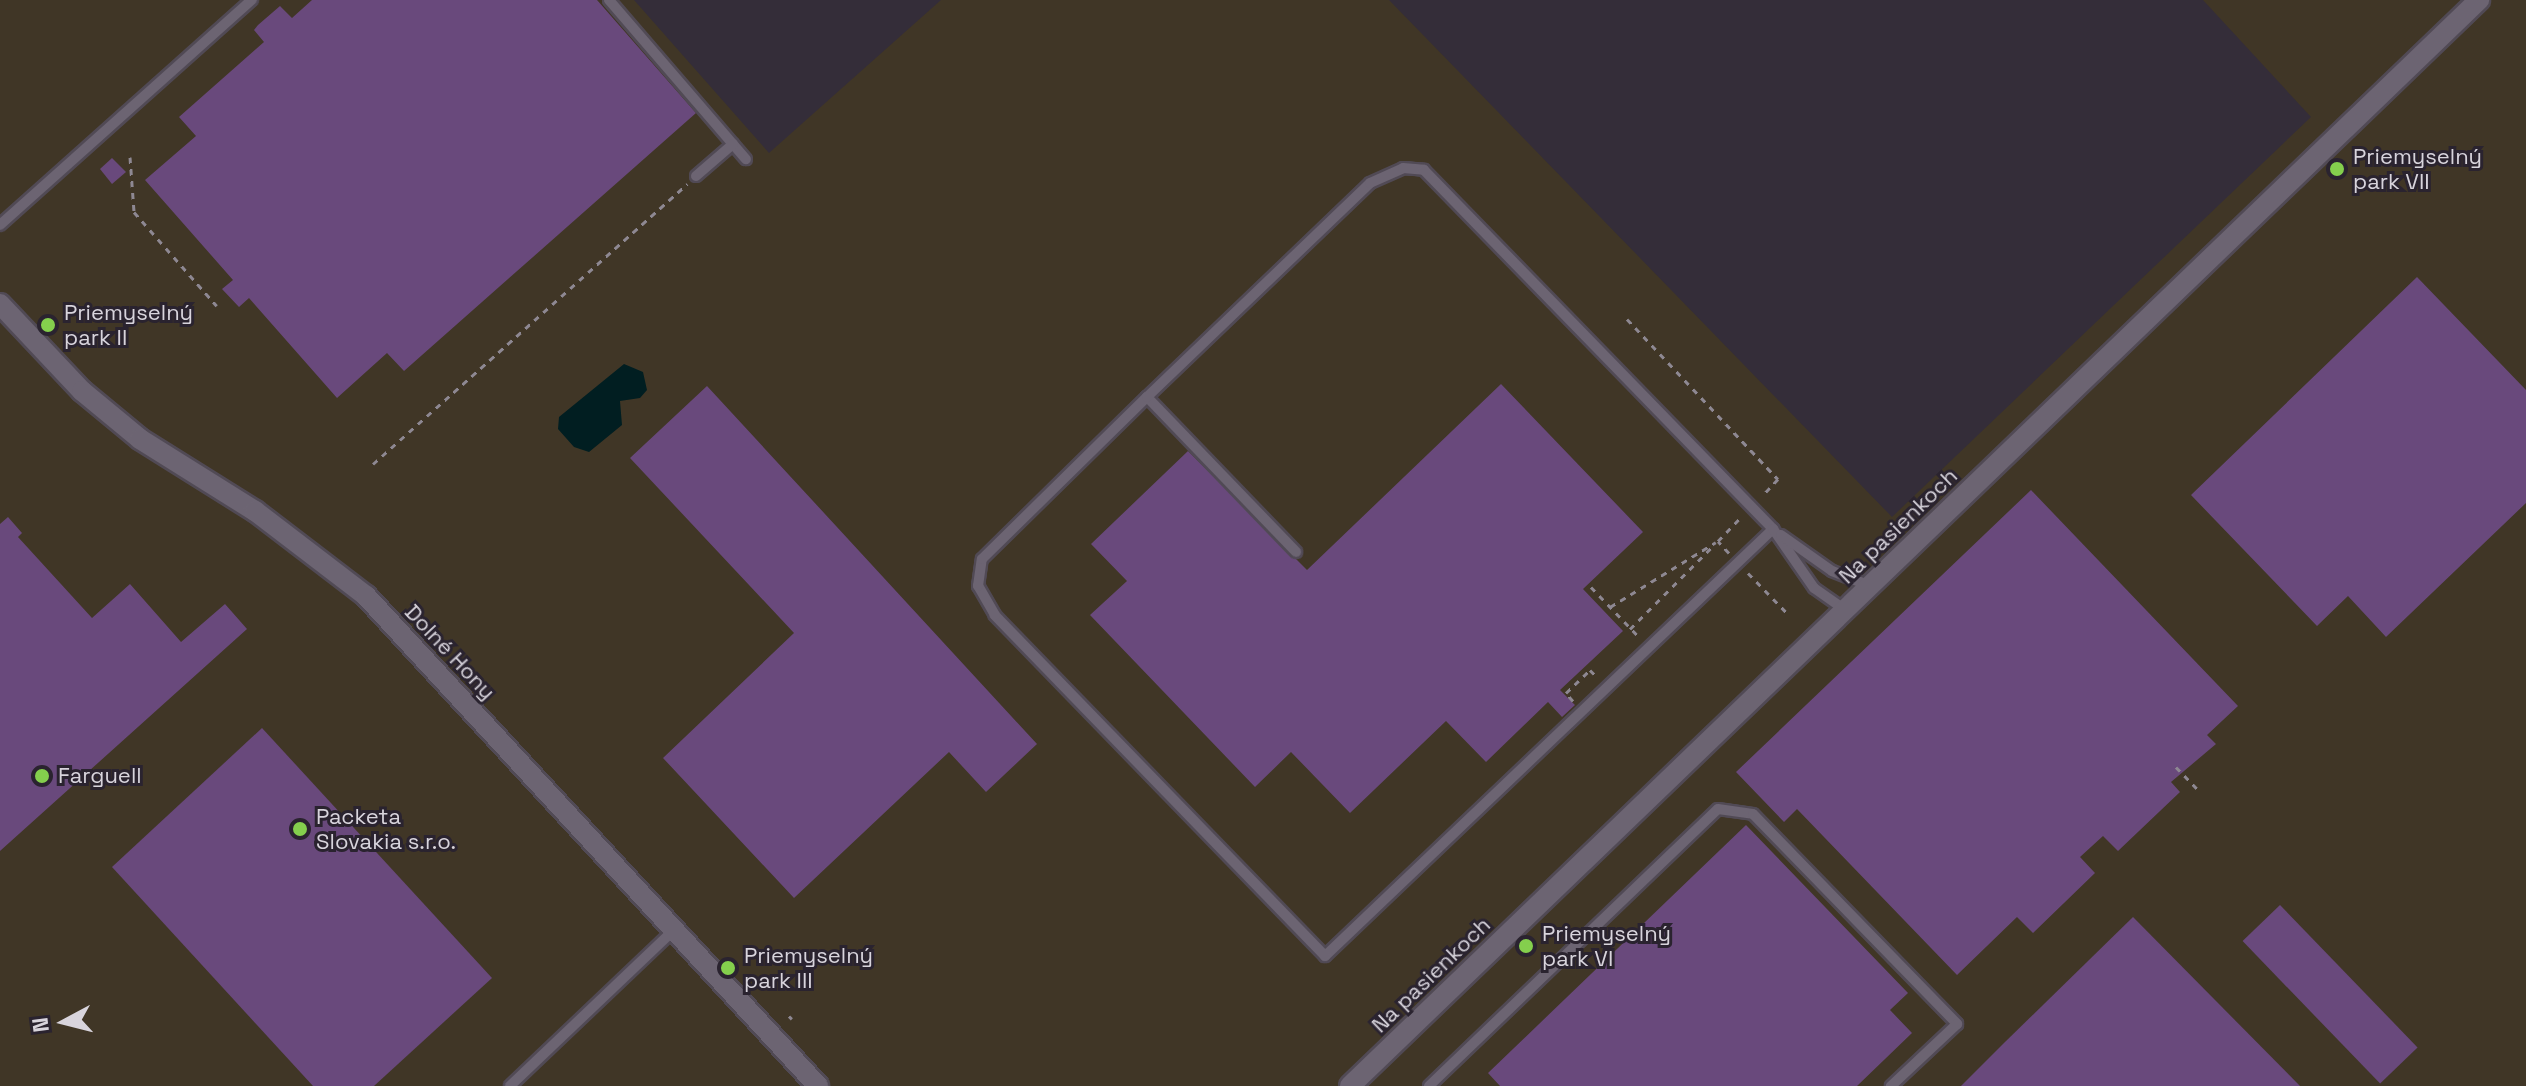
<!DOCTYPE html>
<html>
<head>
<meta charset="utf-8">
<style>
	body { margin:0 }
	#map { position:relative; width:2526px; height:1086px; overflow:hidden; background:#342d39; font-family:"Space Grotesk",sans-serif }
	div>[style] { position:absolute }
	.industrial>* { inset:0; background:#403626 }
	.water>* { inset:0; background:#011e21 }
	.building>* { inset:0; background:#69497c; transform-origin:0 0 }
	.path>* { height:3px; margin-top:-1.5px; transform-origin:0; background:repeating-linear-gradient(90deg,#8e8892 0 6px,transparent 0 12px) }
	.roads { filter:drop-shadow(2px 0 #514a55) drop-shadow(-2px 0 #514a55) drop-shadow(0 2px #514a55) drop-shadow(0 -2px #514a55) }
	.service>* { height:10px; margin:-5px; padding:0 5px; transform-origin:5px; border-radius:5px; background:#6c6472 }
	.minor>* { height:20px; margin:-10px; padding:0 10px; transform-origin:10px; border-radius:10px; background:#6c6472 }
	.dots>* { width:22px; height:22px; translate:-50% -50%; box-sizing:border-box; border:4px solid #2a232f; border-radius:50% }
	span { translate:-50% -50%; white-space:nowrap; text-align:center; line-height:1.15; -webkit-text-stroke:6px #2a232f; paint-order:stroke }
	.poi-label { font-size:22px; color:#d8d4dc }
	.left { translate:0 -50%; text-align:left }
	.street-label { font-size:22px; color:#d8d4dc }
	.north { position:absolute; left:24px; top:982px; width:80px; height:80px; -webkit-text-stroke:6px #2a232f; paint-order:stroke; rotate:263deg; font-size:22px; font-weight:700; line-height:32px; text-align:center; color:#d8d4dc }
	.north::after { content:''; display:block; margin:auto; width:28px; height:36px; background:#d8d4dc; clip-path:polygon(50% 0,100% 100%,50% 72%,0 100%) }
</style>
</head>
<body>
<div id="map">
	<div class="industrial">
		<div style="clip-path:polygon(0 0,634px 0,769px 153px,941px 0,1389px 0,1892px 517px,2311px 117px,2203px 0,2526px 0,2526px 1086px,0 1086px)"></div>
	</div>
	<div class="water">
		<div style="clip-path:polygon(624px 364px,643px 372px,647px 390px,640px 398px,620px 401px,622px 425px,589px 452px,574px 447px,558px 429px,559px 417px)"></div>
	</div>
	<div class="building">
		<div style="clip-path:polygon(312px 0,597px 0,696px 113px,404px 371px,387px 353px,337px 398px,249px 298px,239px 307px,222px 289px,233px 280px,145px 180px,196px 136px,179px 117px,264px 42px,254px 30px,258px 25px,280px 6px,292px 18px)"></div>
		<div style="clip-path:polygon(112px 158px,126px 172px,112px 184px,100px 169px)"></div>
		<div style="clip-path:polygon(2417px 277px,2526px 390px,2526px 503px,2386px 637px,2348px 596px,2317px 626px,2191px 495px)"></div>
		<div style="clip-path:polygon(1501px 384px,1643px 532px,1583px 589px,1623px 631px,1560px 690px,1575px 705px,1562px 717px,1548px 702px,1486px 762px,1446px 721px,1350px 813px,1291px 752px,1255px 787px,1090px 615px,1127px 581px,1091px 544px,1188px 451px,1307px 570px)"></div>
		<div style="clip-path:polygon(707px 386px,1037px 744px,986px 792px,949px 752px,794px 898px,663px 758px,794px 633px,630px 458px)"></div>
		<div style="clip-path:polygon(2031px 490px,2238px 706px,2207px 735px,2216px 744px,2171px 782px,2180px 792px,2118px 851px,2103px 836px,2080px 857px,2095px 873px,2033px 933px,2017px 917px,1957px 975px,1797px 809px,1784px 822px,1736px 772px)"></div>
		<div style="clip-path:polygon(8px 517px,22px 533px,18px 537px,92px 618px,130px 584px,181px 642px,225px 604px,247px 629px,0 851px,0 524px)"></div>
		<div style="clip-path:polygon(262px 728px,492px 978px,374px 1086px,313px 1086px,112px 867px)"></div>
		<div style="clip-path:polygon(1746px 825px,1908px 993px,1890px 1010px,1912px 1033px,1857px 1086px,1500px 1086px,1488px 1073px)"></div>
		<div style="left:2280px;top:905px;width:198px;height:52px;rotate:46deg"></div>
		<div style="clip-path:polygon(2133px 917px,2300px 1086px,1961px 1086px,2004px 1043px)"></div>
	</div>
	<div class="path">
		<div style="left:130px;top:157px;width:55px;rotate:85.8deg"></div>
		<div style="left:134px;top:212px;width:125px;rotate:48.6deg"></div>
		<div style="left:1627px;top:319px;width:220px;rotate:46.7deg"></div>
		<div style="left:1778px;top:479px;width:23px;rotate:133deg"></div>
		<div style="left:373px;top:464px;width:421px;rotate:-41.7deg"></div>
		<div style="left:1729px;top:553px;width:16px;rotate:-133deg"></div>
		<div style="left:1718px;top:541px;width:35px;rotate:-46deg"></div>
		<div style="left:1748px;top:573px;width:56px;rotate:45.7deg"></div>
		<div style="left:1591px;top:587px;width:68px;rotate:46.2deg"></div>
		<div style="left:1610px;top:607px;width:124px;rotate:-31.5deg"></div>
		<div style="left:1630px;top:629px;width:116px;rotate:-45deg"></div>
		<div style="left:1573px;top:701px;width:11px;rotate:-131deg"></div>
		<div style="left:1566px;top:693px;width:33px;rotate:-44deg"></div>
		<div style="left:1590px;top:670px;width:11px;rotate:45deg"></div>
		<div style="left:2176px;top:767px;width:30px;rotate:46deg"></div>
		<div style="left:789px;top:1016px;width:4px;rotate:45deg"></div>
	</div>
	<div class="roads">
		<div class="service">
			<div style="left:609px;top:0;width:210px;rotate:49.3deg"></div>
			<div style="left:696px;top:176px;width:49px;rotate:-40.9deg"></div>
			<div style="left:0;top:225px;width:338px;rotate:-41.8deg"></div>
			<div style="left:1147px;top:397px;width:215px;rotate:46.1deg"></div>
			<div style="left:1773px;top:529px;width:619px;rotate:136.37deg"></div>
			<div style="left:1325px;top:956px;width:475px;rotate:-134.1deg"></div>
			<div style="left:995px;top:615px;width:34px;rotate:-120deg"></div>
			<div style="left:978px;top:586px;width:27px;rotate:-82deg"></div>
			<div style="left:982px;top:559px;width:231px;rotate:-44.5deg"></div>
			<div style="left:1147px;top:397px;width:309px;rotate:-43.8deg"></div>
			<div style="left:1370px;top:183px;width:36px;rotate:-24deg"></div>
			<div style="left:1403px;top:168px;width:21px;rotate:5deg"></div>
			<div style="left:1424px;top:170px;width:501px;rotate:45.81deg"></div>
			<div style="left:1773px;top:529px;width:72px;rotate:55.2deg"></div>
			<div style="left:1814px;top:588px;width:38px;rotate:35deg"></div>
			<div style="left:1781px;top:535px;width:62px;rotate:35.2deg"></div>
			<div style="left:1832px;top:571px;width:41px;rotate:21.5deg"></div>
			<div style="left:510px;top:1086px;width:228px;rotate:-43.6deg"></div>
			<div style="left:1429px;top:1086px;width:400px;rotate:-43.8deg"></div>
			<div style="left:1718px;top:809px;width:35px;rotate:8deg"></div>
			<div style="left:1753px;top:814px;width:293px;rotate:45.8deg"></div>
			<div style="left:1957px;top:1024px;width:91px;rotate:136.8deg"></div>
		</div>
		<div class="minor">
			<div style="left:0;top:304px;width:120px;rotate:46.7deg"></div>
			<div style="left:82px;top:391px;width:75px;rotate:39.6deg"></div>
			<div style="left:140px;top:439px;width:136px;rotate:32.1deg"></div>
			<div style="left:255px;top:511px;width:140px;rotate:37.4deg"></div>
			<div style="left:366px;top:596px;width:667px;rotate:47.31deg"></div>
			<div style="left:1350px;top:1086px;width:1567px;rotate:-43.89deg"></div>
		</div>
	</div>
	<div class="dots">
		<div style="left:2337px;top:169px;background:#84cf4d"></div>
		<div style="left:48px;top:325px;background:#84cf4d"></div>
		<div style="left:42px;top:776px;background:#84cf4d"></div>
		<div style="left:300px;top:829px;background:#84cf4d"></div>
		<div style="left:1526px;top:946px;background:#84cf4d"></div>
		<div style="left:728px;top:968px;background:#84cf4d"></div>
	</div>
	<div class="poi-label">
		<span class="left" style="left:2353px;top:169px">Priemyselný<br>park VII</span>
		<span class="left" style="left:64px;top:325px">Priemyselný<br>park II</span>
		<span class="left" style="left:58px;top:776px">Farguell</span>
		<span class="left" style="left:316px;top:829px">Packeta<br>Slovakia s.r.o.</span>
		<span class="left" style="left:1542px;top:946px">Priemyselný<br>park VI</span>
		<span class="left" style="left:744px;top:968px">Priemyselný<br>park III</span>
	</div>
	<div class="street-label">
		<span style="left:1898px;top:526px;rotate:-44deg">Na pasienkoch</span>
		<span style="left:450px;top:652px;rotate:47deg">Dolné Hony</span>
		<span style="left:1431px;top:975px;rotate:-44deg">Na pasienkoch</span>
	</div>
	<div class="north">N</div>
</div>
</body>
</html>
